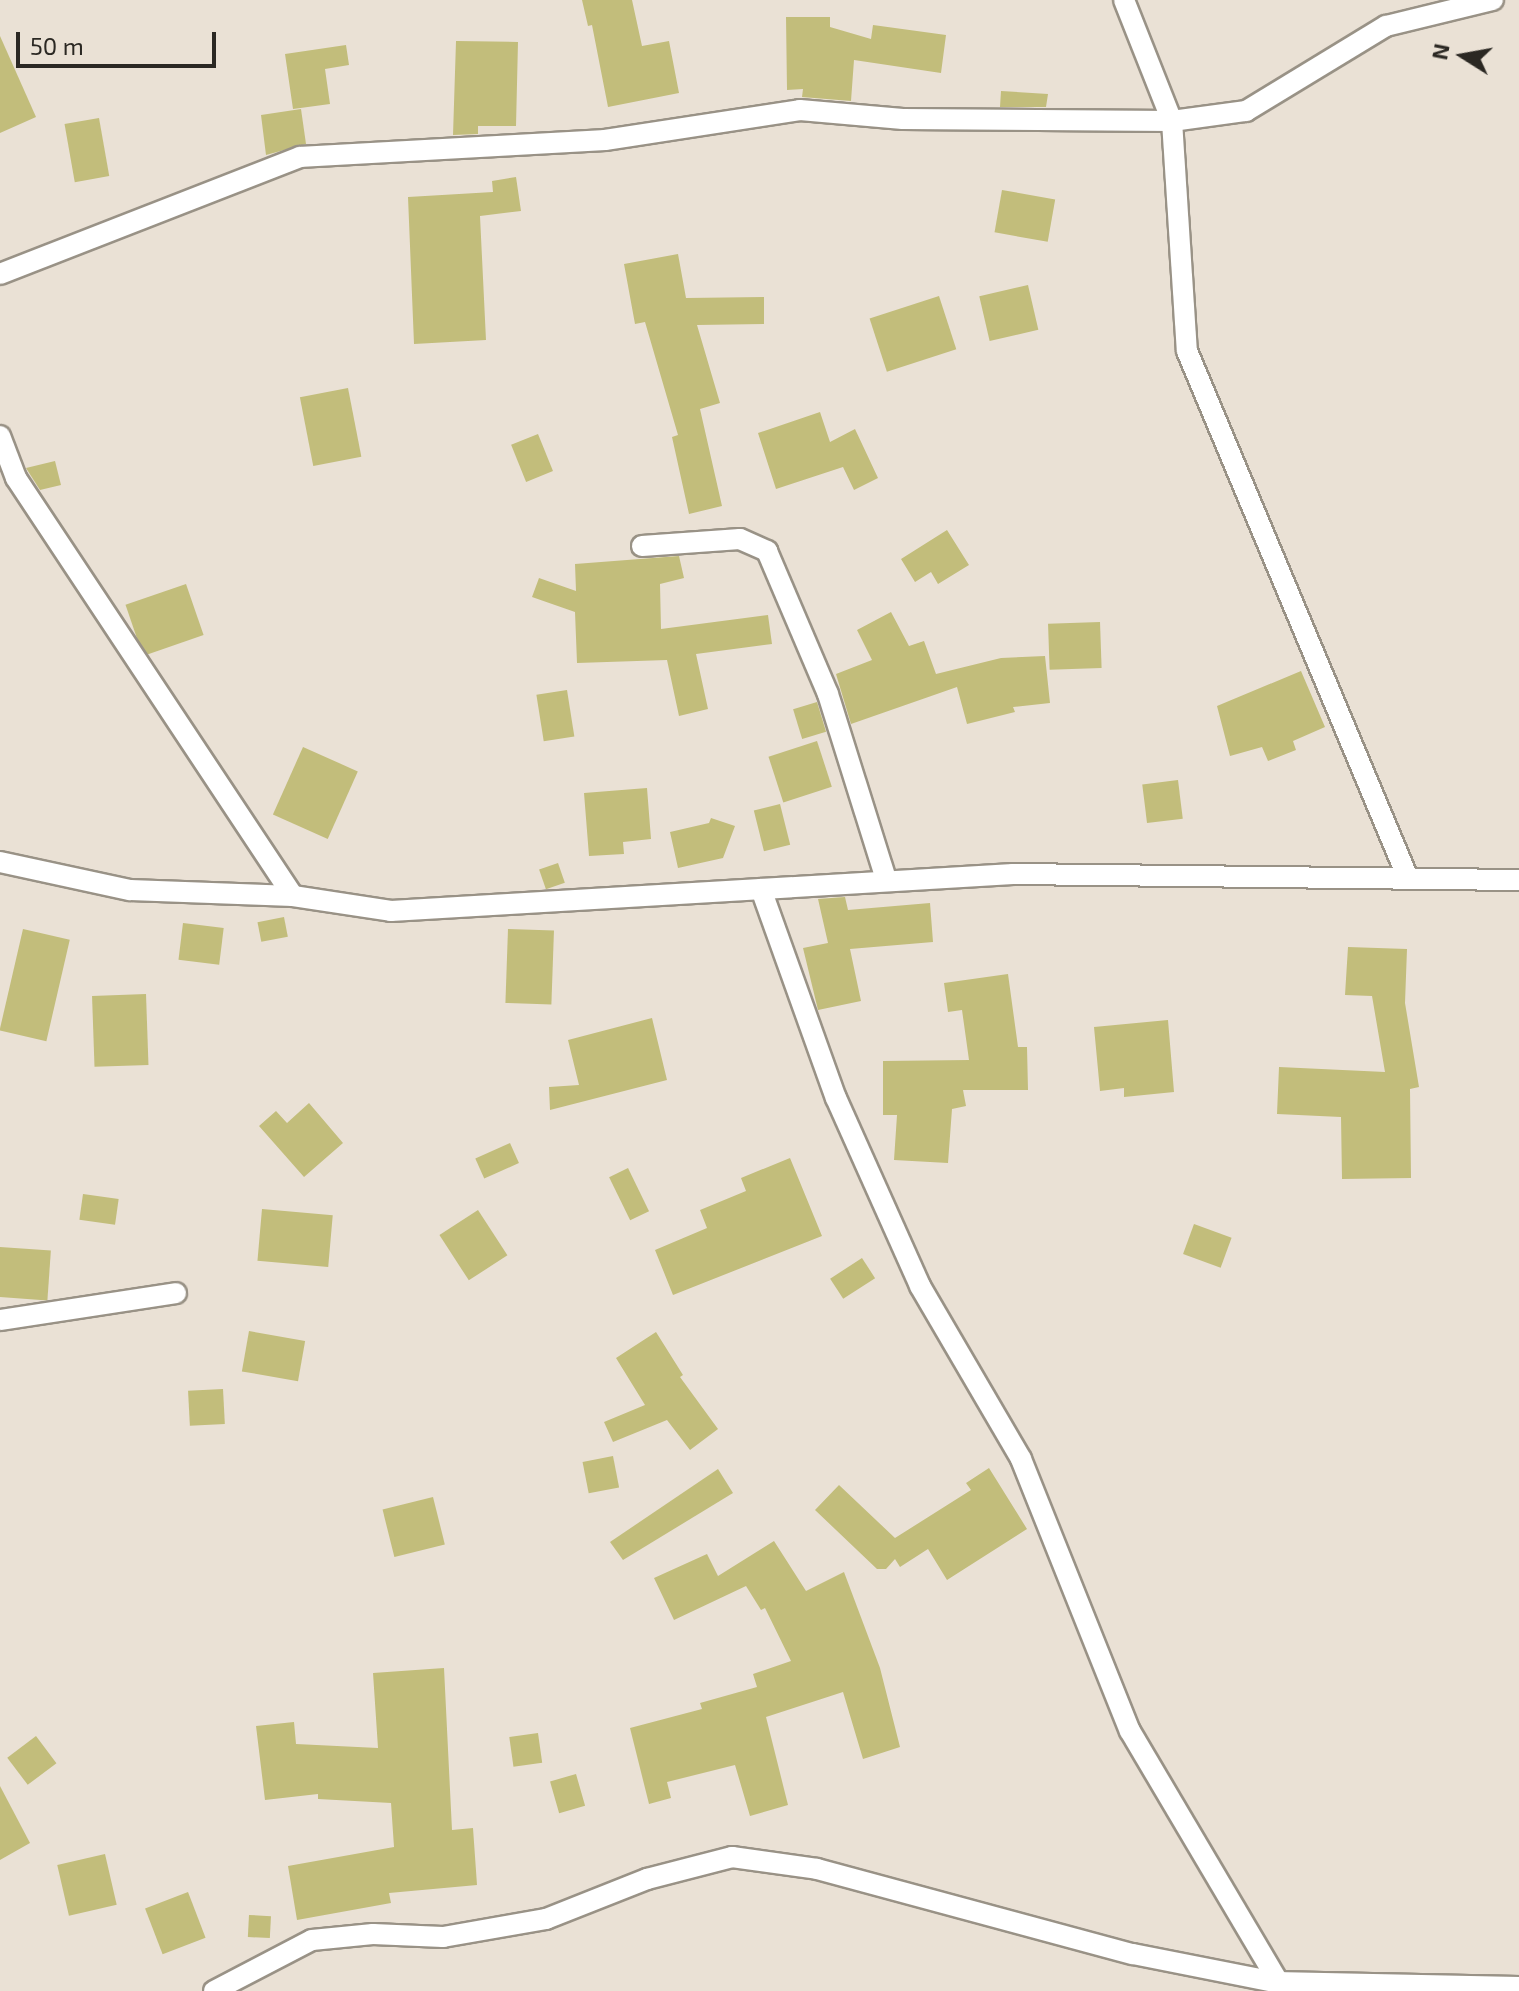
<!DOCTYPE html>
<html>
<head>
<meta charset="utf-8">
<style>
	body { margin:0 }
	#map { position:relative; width:1519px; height:1991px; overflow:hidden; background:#eae1d5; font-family:"Exo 2",sans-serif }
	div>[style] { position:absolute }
	.building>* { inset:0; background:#c2bd7b; transform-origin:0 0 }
	.roads { filter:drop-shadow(2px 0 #999286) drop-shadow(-2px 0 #999286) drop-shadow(0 2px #999286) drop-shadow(0 -2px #999286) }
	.street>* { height:20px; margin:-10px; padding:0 10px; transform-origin:10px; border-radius:10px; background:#fff }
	span { translate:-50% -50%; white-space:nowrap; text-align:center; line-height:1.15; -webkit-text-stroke:7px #eae1d5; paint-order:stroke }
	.north { position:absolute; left:1423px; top:16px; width:80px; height:80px; -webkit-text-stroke:6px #eae1d5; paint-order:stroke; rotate:281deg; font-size:22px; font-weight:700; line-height:32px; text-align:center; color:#2b2823 }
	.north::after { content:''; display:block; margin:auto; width:28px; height:36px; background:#2b2823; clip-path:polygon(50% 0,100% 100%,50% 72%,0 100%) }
	.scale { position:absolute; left:16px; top:32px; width:200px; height:36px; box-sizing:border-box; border:4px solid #2b2823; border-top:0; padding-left:10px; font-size:24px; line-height:28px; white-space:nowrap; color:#2b2823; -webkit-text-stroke:6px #eae1d5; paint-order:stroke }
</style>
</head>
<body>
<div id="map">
	<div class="building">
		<div style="clip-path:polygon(582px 0,632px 0,642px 46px,669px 41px,679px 93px,608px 107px,592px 25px,588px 26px)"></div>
		<div style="clip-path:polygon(786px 17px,830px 17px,830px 27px,871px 39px,873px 25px,946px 35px,941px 73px,854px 60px,851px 101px,802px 97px,803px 89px,787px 90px)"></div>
		<div style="clip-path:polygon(0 36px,36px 117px,0 133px)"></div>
		<div style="clip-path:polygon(456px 41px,518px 42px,516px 126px,478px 126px,478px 134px,453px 135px)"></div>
		<div style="clip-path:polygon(346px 45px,349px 65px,325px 69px,330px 104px,293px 109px,285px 54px)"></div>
		<div style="clip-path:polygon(1001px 91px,1048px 94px,1046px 107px,1000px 107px)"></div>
		<div style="clip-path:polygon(301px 109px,306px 144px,266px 155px,261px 115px)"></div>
		<div style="left:99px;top:118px;width:59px;height:35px;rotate:80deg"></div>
		<div style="clip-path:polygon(516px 177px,521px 211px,480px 216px,486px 340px,414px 344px,408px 197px,493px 192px,492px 181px)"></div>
		<div style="left:1002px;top:190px;width:54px;height:43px;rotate:10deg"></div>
		<div style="clip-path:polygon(678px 254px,686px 298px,764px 297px,764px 324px,697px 325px,720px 403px,700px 409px,722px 506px,689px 514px,672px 437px,678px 435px,645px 322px,635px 324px,624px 264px)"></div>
		<div style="left:1028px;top:285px;width:46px;height:50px;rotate:77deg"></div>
		<div style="left:939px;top:296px;width:56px;height:73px;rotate:72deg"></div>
		<div style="left:348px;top:388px;width:70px;height:49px;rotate:79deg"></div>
		<div style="clip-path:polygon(820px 412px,830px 442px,855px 429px,878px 478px,854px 490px,843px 467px,776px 489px,758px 433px)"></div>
		<div style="left:538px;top:434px;width:40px;height:29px;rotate:68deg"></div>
		<div style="clip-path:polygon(55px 461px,61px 485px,40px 490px,26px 468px)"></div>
		<div style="clip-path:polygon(947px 530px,969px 565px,938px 584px,931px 572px,915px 582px,901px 559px)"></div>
		<div style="clip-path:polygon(679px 556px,684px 578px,660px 584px,661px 629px,768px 615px,772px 644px,696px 654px,708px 709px,679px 716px,667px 660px,577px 663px,575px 612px,532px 597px,539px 578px,576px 591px,575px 564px)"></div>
		<div style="left:186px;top:584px;width:54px;height:64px;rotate:71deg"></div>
		<div style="clip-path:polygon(891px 612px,909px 646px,924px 641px,936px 674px,1001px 658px,1045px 656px,1050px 703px,1013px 707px,1015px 712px,967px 724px,957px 687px,851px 724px,836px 674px,872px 660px,857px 630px)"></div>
		<div style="left:1100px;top:622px;width:46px;height:52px;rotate:88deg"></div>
		<div style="clip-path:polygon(1301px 671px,1325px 727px,1293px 741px,1296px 750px,1268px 761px,1262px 747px,1230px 756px,1217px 706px)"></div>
		<div style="left:567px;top:690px;width:47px;height:31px;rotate:81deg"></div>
		<div style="left:817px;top:702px;width:31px;height:25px;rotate:73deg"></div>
		<div style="left:817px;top:741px;width:48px;height:51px;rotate:72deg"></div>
		<div style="left:303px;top:747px;width:60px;height:74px;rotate:24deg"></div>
		<div style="left:1178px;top:780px;width:39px;height:36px;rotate:83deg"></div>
		<div style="clip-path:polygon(647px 788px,651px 839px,623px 842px,624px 854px,589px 856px,584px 793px)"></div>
		<div style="left:780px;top:804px;width:42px;height:27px;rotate:76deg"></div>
		<div style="clip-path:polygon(711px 818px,735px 826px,723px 858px,678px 868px,670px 832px,709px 823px)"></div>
		<div style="left:558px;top:863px;width:21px;height:20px;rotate:71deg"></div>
		<div style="clip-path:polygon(845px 897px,848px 910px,930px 903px,933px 942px,850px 949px,861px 1001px,818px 1010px,803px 948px,828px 943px,818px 899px)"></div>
		<div style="left:284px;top:917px;width:20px;height:27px;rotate:79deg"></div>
		<div style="left:183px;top:923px;width:41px;height:37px;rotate:7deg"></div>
		<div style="left:23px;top:929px;width:48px;height:104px;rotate:13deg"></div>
		<div style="left:508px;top:929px;width:46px;height:74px;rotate:2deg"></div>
		<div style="clip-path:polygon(1348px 947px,1407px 949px,1405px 1003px,1419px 1087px,1410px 1089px,1411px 1178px,1342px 1179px,1341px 1117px,1277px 1114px,1279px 1067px,1385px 1072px,1372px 996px,1345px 995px)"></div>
		<div style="clip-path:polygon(1008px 974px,1018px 1047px,1027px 1047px,1028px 1090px,963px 1090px,966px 1106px,952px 1109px,948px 1163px,894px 1160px,897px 1115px,883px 1115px,883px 1061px,969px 1060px,962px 1010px,948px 1012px,944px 983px)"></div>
		<div style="left:146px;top:994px;width:71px;height:54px;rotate:88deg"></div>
		<div style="clip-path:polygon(652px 1018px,667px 1080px,550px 1110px,549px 1087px,579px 1085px,568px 1040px)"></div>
		<div style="clip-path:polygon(1168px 1020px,1174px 1092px,1124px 1097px,1124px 1088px,1100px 1091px,1094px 1027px)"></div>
		<div style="clip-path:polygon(309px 1103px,343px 1143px,304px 1177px,259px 1126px,276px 1111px,287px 1123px)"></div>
		<div style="left:510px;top:1143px;width:22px;height:38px;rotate:66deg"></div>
		<div style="clip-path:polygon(790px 1158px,822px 1236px,673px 1295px,655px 1250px,707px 1228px,700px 1210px,746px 1191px,741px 1178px)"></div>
		<div style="left:628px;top:1168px;width:48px;height:21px;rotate:64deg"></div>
		<div style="left:83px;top:1194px;width:36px;height:26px;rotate:8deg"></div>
		<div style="left:262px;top:1209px;width:71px;height:52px;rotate:5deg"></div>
		<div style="left:478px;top:1210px;width:54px;height:46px;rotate:57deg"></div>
		<div style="left:1194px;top:1224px;width:40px;height:32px;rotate:20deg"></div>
		<div style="left:0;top:1247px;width:51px;height:50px;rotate:4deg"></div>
		<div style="left:862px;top:1258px;width:24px;height:38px;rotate:57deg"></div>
		<div style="left:249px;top:1331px;width:57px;height:41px;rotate:10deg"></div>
		<div style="clip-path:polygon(656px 1332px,683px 1375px,680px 1377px,718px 1429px,690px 1450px,667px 1420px,613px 1442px,604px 1422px,645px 1405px,616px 1358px)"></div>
		<div style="left:223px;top:1389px;width:35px;height:35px;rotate:87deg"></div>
		<div style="left:613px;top:1456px;width:32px;height:31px;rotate:79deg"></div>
		<div style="clip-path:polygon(989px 1468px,1027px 1529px,947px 1580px,928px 1549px,900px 1567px,895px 1559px,886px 1569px,877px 1569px,815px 1510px,839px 1485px,895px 1538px,971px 1490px,966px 1483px)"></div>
		<div style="clip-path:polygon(718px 1469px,733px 1493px,623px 1560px,610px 1542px)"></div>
		<div style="left:433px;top:1497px;width:49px;height:52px;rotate:76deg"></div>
		<div style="clip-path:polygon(774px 1541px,806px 1591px,844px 1572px,880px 1668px,900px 1747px,863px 1759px,843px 1692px,766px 1717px,788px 1805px,750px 1816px,735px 1765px,667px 1782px,671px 1798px,649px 1804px,630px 1728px,702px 1709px,700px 1703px,757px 1687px,753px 1674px,791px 1661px,765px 1608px,761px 1610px,746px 1586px,674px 1620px,654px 1578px,707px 1554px,718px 1576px)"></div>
		<div style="clip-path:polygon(444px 1668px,452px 1830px,473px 1828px,477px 1885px,389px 1893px,391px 1903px,297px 1920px,288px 1866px,394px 1847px,391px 1803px,318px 1799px,318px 1794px,265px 1800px,256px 1726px,294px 1722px,296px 1744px,378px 1748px,373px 1673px)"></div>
		<div style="left:538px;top:1733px;width:30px;height:29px;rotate:82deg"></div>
		<div style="left:36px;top:1736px;width:34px;height:36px;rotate:53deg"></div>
		<div style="left:576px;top:1774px;width:33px;height:27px;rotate:74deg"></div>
		<div style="clip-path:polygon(0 1786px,30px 1843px,0 1860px)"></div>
		<div style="left:105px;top:1854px;width:52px;height:49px;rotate:77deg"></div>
		<div style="left:188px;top:1892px;width:49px;height:46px;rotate:69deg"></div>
		<div style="left:249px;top:1915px;width:22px;height:22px;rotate:3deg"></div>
	</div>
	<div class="roads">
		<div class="street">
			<div style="left:1124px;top:0;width:130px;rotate:68.4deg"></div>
			<div style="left:1172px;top:121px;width:230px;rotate:86.3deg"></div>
			<div style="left:1187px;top:351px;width:569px;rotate:67.26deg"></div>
			<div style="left:0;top:274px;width:322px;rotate:-21.3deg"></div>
			<div style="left:300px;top:157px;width:305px;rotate:-3.2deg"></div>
			<div style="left:605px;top:140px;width:197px;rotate:-8.7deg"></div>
			<div style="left:800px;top:110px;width:103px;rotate:5deg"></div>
			<div style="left:903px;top:119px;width:269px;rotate:0.4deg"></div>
			<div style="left:1172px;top:121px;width:75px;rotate:-7.7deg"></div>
			<div style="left:1246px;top:111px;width:164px;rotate:-31.3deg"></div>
			<div style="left:1386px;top:26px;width:110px;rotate:-13.7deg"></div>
			<div style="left:0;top:436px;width:45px;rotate:69.1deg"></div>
			<div style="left:16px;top:478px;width:501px;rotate:56.47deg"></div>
			<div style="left:642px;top:546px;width:98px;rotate:-4.1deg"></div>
			<div style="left:740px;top:539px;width:30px;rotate:24deg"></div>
			<div style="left:767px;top:551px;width:155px;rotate:66.9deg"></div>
			<div style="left:828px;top:694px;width:194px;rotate:72.6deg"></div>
			<div style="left:0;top:862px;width:133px;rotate:12.2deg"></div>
			<div style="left:130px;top:890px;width:163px;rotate:2.1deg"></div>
			<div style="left:293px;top:896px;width:99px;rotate:8.7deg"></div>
			<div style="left:391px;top:911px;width:623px;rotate:-3.4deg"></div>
			<div style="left:1013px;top:874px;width:506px;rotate:0.68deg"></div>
			<div style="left:761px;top:889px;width:222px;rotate:70.3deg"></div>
			<div style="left:836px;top:1098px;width:206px;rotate:65.9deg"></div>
			<div style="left:920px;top:1286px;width:200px;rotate:59.7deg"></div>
			<div style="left:1021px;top:1459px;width:293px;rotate:68.2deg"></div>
			<div style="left:1130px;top:1731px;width:299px;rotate:59.4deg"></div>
			<div style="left:0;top:1320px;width:178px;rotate:-8.7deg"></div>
			<div style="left:214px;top:1991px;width:110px;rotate:-27.5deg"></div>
			<div style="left:312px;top:1940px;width:61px;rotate:-5.6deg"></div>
			<div style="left:373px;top:1934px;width:70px;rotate:2.5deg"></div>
			<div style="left:443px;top:1937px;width:105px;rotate:-9.9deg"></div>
			<div style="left:546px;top:1919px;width:109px;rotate:-21.6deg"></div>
			<div style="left:647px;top:1879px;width:88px;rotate:-14.5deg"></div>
			<div style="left:732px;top:1857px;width:86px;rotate:8deg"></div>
			<div style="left:817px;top:1869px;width:327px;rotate:15.1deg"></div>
			<div style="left:1133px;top:1954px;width:145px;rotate:11.2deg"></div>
			<div style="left:1275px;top:1982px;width:244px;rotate:1.2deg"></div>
		</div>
	</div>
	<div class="north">N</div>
	<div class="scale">50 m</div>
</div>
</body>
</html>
